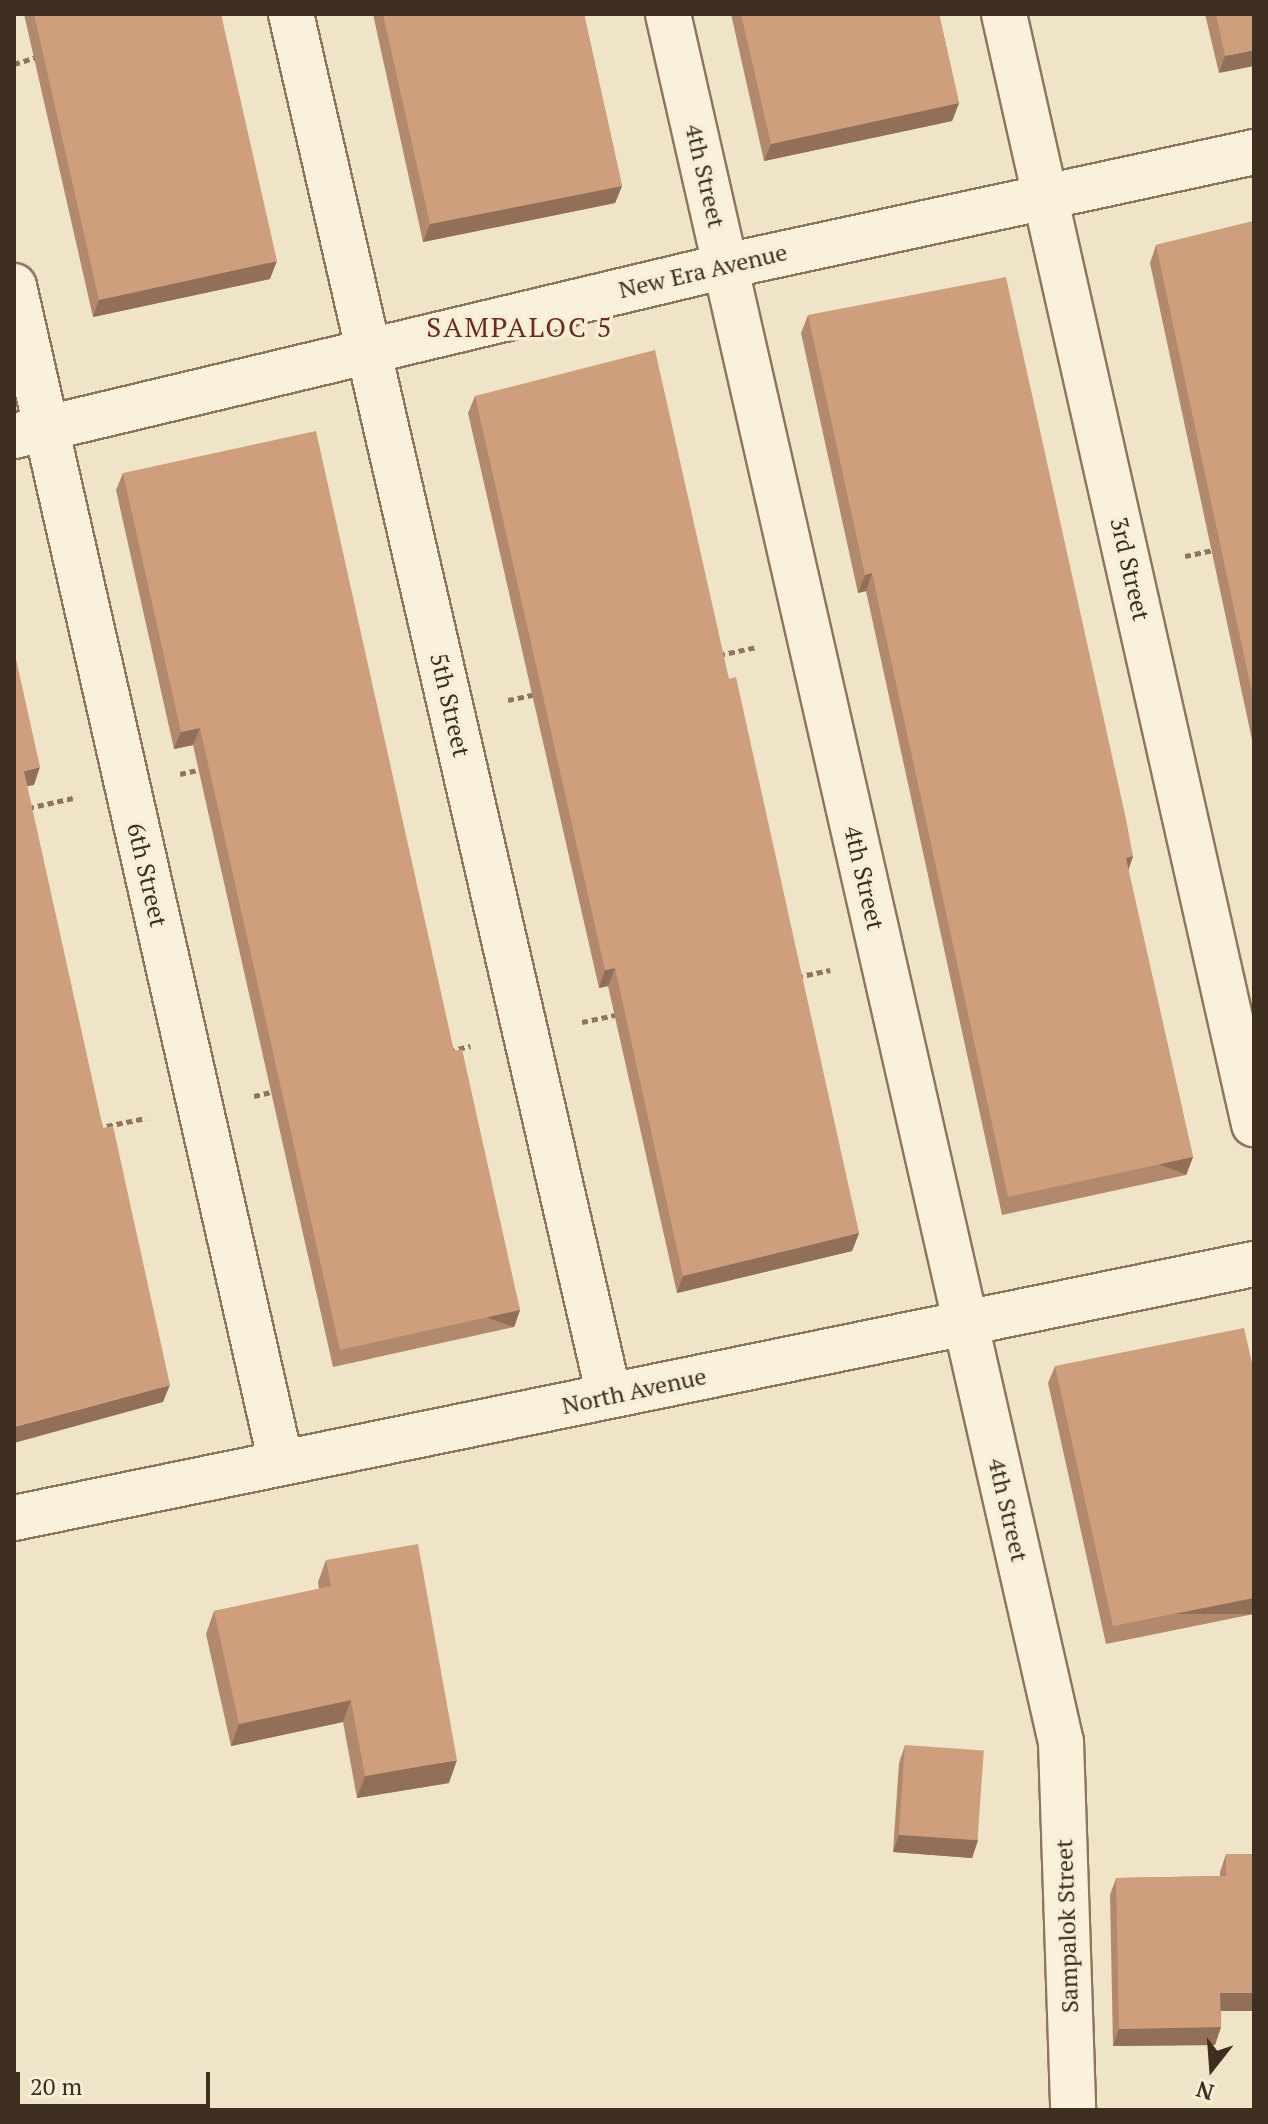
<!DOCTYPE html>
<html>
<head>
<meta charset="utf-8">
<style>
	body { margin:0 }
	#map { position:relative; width:1268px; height:2124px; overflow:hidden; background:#f0e4c8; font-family:"PT Serif",serif }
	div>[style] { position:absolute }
	.path>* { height:5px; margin-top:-2.5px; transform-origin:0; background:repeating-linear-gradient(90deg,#8d765c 0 6px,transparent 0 10px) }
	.roads { filter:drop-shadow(2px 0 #8d765c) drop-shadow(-2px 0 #8d765c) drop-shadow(0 2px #8d765c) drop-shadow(0 -2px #8d765c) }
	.minor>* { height:44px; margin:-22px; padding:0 22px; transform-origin:22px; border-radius:22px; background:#faf1dc }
	.tertiary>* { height:44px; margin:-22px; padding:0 22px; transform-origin:22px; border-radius:22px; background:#faf1dc }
	.wall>* { inset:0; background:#b2896c }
	.shaded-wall>* { inset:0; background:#916f58; transform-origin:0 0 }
	.building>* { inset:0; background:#cf9f7d; transform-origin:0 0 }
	span { translate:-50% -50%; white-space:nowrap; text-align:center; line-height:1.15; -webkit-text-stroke:7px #f7eed8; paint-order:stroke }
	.street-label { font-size:24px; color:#3d2e20 }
	.quarter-label { font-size:28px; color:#6b2e1e; letter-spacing:2px }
	.frame { position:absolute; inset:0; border:16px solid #3d2e20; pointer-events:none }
	.north { position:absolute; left:1172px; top:2028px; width:80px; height:80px; -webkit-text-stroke:6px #f7eed8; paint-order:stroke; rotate:197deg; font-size:22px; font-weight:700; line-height:32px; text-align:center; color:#3d2e20 }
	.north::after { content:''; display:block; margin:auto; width:28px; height:36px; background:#3d2e20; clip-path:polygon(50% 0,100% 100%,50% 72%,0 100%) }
	.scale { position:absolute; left:16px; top:2072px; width:194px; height:36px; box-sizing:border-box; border:4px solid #3d2e20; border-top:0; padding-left:10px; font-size:24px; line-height:28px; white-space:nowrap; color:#3d2e20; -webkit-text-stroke:6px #f7eed8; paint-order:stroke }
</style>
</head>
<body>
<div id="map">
	<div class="path">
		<div style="left:14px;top:64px;width:27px;rotate:-17deg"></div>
		<div style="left:1185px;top:556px;width:34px;rotate:-12deg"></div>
		<div style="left:719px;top:655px;width:38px;rotate:-12deg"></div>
		<div style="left:508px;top:700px;width:30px;rotate:-12deg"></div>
		<div style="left:180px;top:774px;width:23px;rotate:-13deg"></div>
		<div style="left:28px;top:808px;width:46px;rotate:-12.5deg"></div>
		<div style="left:797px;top:977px;width:34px;rotate:-12deg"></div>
		<div style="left:582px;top:1022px;width:38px;rotate:-12deg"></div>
		<div style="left:449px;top:1051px;width:22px;rotate:-13deg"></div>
		<div style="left:254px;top:1096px;width:22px;rotate:-13deg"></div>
		<div style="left:97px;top:1128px;width:50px;rotate:-11.5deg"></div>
	</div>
	<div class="roads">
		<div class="minor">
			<div style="left:291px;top:14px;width:1418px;rotate:77.04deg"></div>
			<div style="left:668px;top:14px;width:1772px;rotate:77.19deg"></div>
			<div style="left:1061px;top:1742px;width:368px;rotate:88.1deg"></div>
			<div style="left:1004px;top:14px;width:1138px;rotate:77.31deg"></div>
			<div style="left:14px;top:286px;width:1207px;rotate:77.22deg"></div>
			<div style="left:14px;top:1518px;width:1266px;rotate:-11.58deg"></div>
		</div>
		<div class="tertiary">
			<div style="left:14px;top:436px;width:732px;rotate:-13.43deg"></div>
			<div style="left:726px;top:266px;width:540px;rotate:-12.18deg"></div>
		</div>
	</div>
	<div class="wall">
		<div style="clip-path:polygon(24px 14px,221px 14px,270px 279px,93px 317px)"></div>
		<div style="clip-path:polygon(373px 14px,584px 14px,622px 186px,615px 203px,423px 242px)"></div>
		<div style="clip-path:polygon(731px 14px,939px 14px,959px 103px,952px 121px,764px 161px)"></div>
		<div style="clip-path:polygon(1205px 14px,1254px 14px,1219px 73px)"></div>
		<div style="clip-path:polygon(1254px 221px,1254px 749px,1150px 263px,1156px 245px)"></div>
		<div style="clip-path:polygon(808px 315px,1133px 856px,1128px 870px,1193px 1157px,1186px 1175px,1002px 1215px,866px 591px,858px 593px,801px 333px)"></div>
		<div style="clip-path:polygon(475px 396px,729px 679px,859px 1233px,852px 1251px,677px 1293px,608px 986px,599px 988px,468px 413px)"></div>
		<div style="clip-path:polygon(123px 473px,454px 1051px,520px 1310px,514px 1327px,333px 1367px,193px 745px,174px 749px,116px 490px)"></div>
		<div style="clip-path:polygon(1055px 1366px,1254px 1372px,1254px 1614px,1106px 1644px,1048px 1383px)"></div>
		<div style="clip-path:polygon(326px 1560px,449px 1783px,357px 1798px,343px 1722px,231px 1746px,206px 1634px,214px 1611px,319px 1589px,318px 1582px)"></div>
		<div style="clip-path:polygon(905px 1745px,978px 1840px,972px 1858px,893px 1852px,899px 1763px)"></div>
		<div style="clip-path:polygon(1226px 1854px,1254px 1854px,1254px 2011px,1221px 2011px,1221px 2027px,1215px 2045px,1113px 2046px,1110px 1895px,1116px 1878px,1220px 1876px,1220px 1872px)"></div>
	</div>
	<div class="shaded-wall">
		<div style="clip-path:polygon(1254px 50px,1254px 66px,1219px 73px,1225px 56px)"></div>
		<div style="clip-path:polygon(959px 103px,952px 121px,764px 161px,771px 144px)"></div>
		<div style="clip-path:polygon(622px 186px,615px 203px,423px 242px,430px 224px)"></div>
		<div style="clip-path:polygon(277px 261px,270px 279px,93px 317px,99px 300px)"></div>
		<div style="clip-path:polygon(872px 573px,866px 591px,858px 593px,865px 575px)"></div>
		<div style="clip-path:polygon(200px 728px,193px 745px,174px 749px,181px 732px)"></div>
		<div style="clip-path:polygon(40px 767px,34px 785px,17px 788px,24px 771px)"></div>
		<div style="clip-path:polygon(1133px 856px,1127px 874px,1126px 858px)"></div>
		<div style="clip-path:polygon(615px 968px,608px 986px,599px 988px,605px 970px)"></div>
		<div style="left:1193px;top:1157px;width:19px;height:189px;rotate:111deg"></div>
		<div style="clip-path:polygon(859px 1233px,852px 1251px,677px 1293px,683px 1276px)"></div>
		<div style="left:520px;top:1310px;width:18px;height:184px;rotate:109deg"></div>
		<div style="clip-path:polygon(170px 1385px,163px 1402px,14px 1443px,14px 1427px)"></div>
		<div style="left:1254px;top:1598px;width:16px;height:144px;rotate:90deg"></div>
		<div style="clip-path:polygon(351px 1700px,343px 1722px,231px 1746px,239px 1724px)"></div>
		<div style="clip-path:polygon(457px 1760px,449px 1783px,357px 1798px,365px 1776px)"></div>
		<div style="clip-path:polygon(899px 1835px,978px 1840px,972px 1858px,893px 1852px)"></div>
		<div style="clip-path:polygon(1220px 1993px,1254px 1993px,1254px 2011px,1214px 2011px)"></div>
		<div style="clip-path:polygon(1221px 2027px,1215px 2045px,1113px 2046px,1119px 2029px)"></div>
	</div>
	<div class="building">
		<div style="clip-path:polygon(34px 14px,221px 14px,277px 261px,99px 300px)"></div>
		<div style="clip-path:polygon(383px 14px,584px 14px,622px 186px,430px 224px)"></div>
		<div style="clip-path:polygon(741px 14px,939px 14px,959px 103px,771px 144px)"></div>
		<div style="clip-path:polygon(1216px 14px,1254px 14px,1254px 50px,1225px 56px)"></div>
		<div style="clip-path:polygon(1254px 221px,1254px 702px,1156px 245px)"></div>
		<div style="clip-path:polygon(1006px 277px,1126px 819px,1133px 856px,1126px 858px,1193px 1157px,1008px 1197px,872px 573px,865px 575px,808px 315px)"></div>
		<div style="clip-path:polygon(655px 350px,729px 679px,736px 677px,859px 1233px,683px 1276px,615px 968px,605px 970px,475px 396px)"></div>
		<div style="clip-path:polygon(316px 431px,454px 1051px,462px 1049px,520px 1310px,340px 1350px,200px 728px,181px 732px,123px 473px)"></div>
		<div style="clip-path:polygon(14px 650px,40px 767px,24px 771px,103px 1128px,113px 1126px,170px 1385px,14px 1427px)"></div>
		<div style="clip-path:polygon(1244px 1328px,1254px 1372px,1254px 1598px,1113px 1626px,1055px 1366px)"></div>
		<div style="clip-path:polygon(418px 1544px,457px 1760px,365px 1776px,351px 1700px,239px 1724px,214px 1611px,331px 1586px,326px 1560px)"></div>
		<div style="left:905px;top:1745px;width:79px;height:90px;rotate:4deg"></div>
		<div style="clip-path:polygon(1226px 1854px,1254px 1854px,1254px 1993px,1220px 1993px,1221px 2027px,1119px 2029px,1116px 1878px,1226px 1876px)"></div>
	</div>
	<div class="street-label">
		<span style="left:705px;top:176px;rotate:77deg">4th Street</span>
		<span style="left:703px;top:271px;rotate:-13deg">New Era Avenue</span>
		<span style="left:1130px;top:569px;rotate:77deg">3rd Street</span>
		<span style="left:450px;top:705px;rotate:77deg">5th Street</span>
		<span style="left:147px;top:875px;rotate:77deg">6th Street</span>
		<span style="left:864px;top:878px;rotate:77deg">4th Street</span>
		<span style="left:634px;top:1391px;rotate:-12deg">North Avenue</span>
		<span style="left:1008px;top:1510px;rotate:77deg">4th Street</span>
		<span style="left:1067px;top:1926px;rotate:-92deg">Sampalok Street</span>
	</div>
	<div class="quarter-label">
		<span style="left:520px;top:327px">SAMPALOC 5</span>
	</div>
	<div class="frame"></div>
	<div class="north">N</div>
	<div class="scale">20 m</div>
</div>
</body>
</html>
